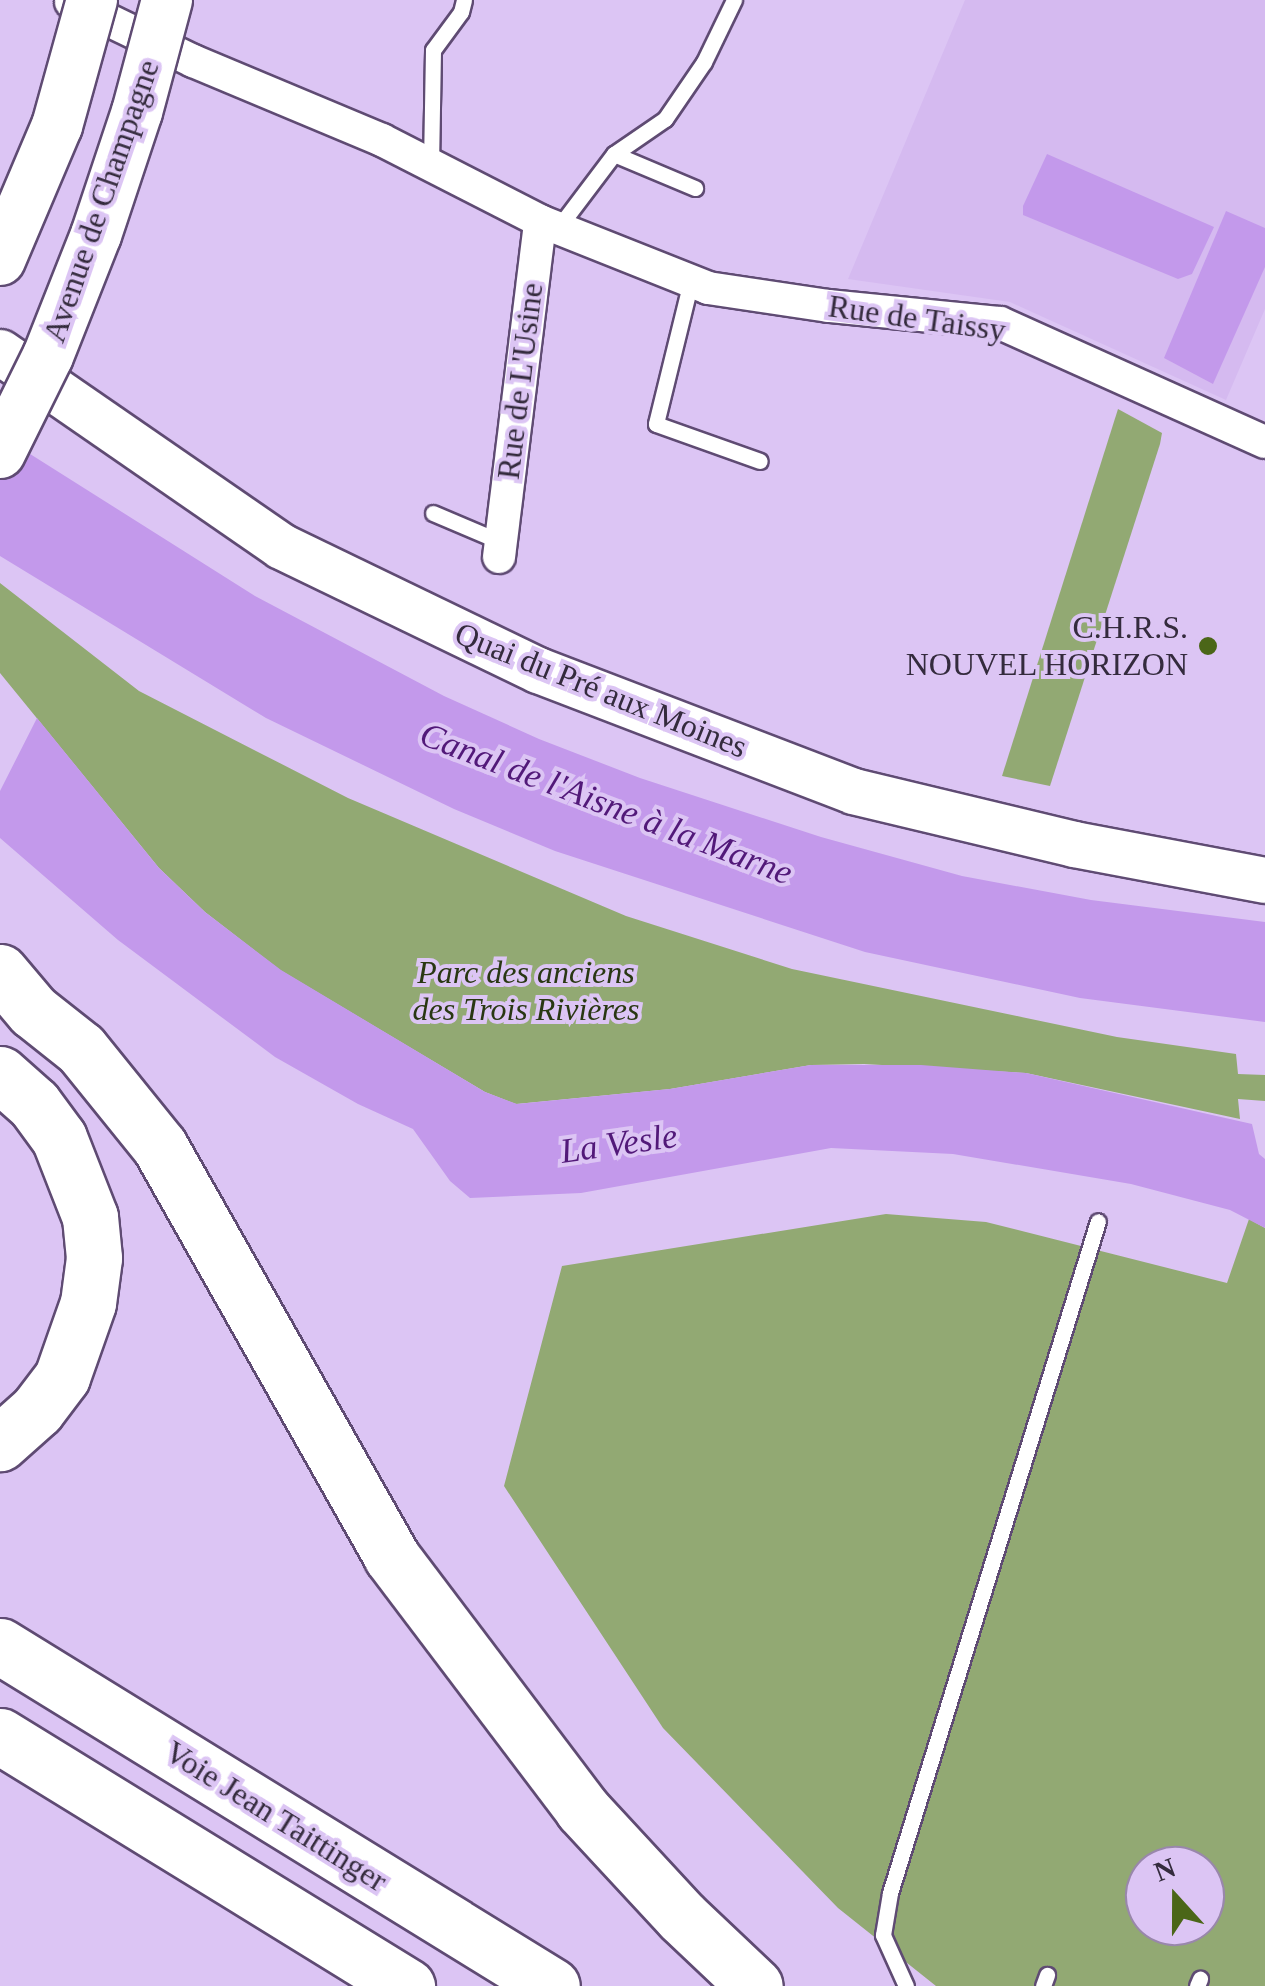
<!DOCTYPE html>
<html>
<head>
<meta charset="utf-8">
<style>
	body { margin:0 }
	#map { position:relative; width:1265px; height:1986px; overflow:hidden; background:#dcc5f4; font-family:Georgia,serif }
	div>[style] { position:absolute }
	.built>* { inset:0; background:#d5baf0 }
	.green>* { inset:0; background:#92a973 }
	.water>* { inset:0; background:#c399eb }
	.roads { filter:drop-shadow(2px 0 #5f4b73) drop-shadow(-2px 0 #5f4b73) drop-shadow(0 2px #5f4b73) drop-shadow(0 -2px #5f4b73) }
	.lane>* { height:15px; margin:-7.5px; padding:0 7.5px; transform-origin:7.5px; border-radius:7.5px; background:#fff }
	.street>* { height:32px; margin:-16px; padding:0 16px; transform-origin:16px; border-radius:16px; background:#fff }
	.secondary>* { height:45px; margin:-22.5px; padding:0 22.5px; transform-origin:22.5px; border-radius:22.5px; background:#fff }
	.highway>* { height:55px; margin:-27.5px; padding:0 27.5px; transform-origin:27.5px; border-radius:27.5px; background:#fff }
	.bridges { filter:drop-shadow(2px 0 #5f4b73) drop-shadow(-2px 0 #5f4b73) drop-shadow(0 2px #5f4b73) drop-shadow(0 -2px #5f4b73) }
	.primary-bridge>* { height:50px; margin:-25px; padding:0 25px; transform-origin:25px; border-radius:25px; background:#fff }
	.dots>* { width:28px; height:28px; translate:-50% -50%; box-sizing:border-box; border:5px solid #dcc5f4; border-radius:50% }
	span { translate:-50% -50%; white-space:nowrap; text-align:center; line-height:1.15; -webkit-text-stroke:8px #dcc5f4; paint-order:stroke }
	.street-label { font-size:32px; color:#342b3d }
	.poi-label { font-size:32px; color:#342b3d }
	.right { translate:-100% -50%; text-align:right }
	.park-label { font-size:32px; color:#293712; font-style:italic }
	.water-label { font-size:35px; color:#521979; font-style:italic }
	.north { position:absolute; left:1125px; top:1846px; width:100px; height:100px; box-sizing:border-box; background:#dcc5f4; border:2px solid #9987ab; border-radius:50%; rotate:339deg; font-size:28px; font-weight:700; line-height:40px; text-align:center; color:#342b3d }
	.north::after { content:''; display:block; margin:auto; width:35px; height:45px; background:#4b6618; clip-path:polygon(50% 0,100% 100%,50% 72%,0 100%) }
</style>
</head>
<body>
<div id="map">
	<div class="built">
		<div style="clip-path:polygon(965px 0,1265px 0,1265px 309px,1226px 400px,1010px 302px,848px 279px)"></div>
	</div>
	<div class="green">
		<div style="clip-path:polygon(1118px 409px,1162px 433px,1160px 444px,1050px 786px,1002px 776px)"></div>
		<div style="clip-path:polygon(0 583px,139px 691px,348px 798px,626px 916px,792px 969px,1117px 1037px,1236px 1054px,1238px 1074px,1265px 1075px,1265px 1101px,1238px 1099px,1240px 1119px,1026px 1073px,864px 1064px,811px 1065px,670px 1089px,516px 1104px,485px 1092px,280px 970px,205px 912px,159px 868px,0 673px)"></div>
		<div style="clip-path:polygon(evenodd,886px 1214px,986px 1222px,1227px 1283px,1249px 1219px,1265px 1228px,1265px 1986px,936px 1986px,838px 1908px,663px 1728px,504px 1486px,562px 1266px,886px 1214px,1145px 1866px,1205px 1866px,1205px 1926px,1145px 1926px,1145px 1866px)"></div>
	</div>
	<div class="water">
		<div style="clip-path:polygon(1047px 154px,1214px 227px,1192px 274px,1178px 279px,1023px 215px,1023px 206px)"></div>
		<div style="clip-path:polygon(1226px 211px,1265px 228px,1265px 267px,1213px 384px,1164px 358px)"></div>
		<div style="clip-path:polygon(0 435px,255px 596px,444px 696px,539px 739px,640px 778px,821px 837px,962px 876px,1091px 900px,1265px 922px,1265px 1022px,1080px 998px,865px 952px,555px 851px,454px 809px,266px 718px,0 556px)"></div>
		<div style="clip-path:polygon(37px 718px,159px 868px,205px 912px,281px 970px,485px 1092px,517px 1104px,670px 1089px,811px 1065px,921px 1065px,1026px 1073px,1252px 1124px,1259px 1154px,1265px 1159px,1265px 1228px,1230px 1210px,1131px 1184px,953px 1154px,831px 1148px,581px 1193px,470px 1198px,450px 1181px,413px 1129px,358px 1104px,275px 1057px,118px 940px,0 838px,0 791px)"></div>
	</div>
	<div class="roads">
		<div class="lane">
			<div style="left:614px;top:154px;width:88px;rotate:22.8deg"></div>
			<div style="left:431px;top:165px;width:115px;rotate:-89deg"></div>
			<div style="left:433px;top:50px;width:47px;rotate:-53.6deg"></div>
			<div style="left:461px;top:12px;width:12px;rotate:-76deg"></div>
			<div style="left:558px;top:228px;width:93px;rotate:-52.9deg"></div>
			<div style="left:614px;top:154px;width:62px;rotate:-34.5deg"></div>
			<div style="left:665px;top:119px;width:69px;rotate:-55.6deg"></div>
			<div style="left:704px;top:62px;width:69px;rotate:-64.2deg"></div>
			<div style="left:691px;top:281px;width:147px;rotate:103.8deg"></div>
			<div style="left:656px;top:424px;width:110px;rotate:19.6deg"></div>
			<div style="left:433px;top:513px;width:74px;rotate:23.1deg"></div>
			<div style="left:906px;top:1986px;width:56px;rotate:-114.3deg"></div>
			<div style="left:883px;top:1935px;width:43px;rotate:-80.5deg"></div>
			<div style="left:890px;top:1893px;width:703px;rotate:-72.8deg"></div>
			<div style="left:1043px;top:1986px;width:12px;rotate:-70deg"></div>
			<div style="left:1197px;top:1986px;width:8px;rotate:-67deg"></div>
		</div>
		<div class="street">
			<div style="left:71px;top:2px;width:136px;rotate:25.8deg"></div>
			<div style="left:193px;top:61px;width:205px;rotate:22.7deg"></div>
			<div style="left:382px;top:140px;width:178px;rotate:27.1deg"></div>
			<div style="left:540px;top:221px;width:181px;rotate:21.7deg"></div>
			<div style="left:708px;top:288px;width:122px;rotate:8.5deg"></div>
			<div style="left:829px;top:306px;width:172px;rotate:5.7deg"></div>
			<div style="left:1000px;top:323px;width:290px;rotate:24.2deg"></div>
			<div style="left:499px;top:557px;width:338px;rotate:-83deg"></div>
		</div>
		<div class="secondary">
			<div style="left:0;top:352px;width:341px;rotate:34.6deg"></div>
			<div style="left:281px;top:546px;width:285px;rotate:25.8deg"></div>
			<div style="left:538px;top:670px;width:337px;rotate:21deg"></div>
			<div style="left:853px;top:791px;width:227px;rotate:13.5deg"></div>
			<div style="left:1074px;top:844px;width:194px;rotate:10.7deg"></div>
		</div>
		<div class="highway">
			<div style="left:0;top:972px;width:51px;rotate:49.8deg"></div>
			<div style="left:33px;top:1011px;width:61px;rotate:38.4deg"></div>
			<div style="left:81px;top:1049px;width:126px;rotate:51.1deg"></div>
			<div style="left:160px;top:1147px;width:470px;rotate:60.5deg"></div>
			<div style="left:391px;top:1556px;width:317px;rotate:52.9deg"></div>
			<div style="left:582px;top:1809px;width:147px;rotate:47.2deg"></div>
			<div style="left:682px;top:1917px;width:100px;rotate:43.4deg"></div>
			<div style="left:0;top:1074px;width:45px;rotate:41.4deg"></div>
			<div style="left:34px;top:1104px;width:42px;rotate:53.7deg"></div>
			<div style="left:59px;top:1138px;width:85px;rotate:68.6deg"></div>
			<div style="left:90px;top:1217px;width:41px;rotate:84.4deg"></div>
			<div style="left:94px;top:1258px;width:45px;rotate:97.6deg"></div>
			<div style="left:88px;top:1303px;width:78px;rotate:109.4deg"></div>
			<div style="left:62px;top:1377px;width:41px;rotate:127.1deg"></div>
			<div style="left:37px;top:1410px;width:50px;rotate:138.3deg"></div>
			<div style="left:0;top:1646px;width:648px;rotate:31.63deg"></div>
			<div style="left:0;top:1736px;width:478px;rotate:31.6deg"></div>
		</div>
	</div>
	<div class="bridges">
		<div class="primary-bridge">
			<div style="left:0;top:260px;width:146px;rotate:-67deg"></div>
			<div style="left:57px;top:126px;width:131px;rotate:-74.5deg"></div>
			<div style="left:0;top:453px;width:108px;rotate:-63.7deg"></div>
			<div style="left:48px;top:356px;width:130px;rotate:-68.4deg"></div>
			<div style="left:96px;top:235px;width:130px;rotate:-71.6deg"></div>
			<div style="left:137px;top:112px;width:116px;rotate:-75deg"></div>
		</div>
	</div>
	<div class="dots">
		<div style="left:1208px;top:646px;background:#4b6618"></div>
	</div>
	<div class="street-label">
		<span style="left:101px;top:201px;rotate:-71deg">Avenue de Champagne</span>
		<span style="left:917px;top:318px;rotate:8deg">Rue de Taissy</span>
		<span style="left:520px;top:381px;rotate:-83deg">Rue de L'Usine</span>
		<span style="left:601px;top:690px;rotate:22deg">Quai du Pré aux Moines</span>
		<span style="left:276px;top:1816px;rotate:32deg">Voie Jean Taittinger</span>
	</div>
	<div class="poi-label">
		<span class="right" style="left:1188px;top:646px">C.H.R.S.<br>NOUVEL HORIZON</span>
	</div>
	<div class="park-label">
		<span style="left:526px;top:991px">Parc des anciens<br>des Trois Rivières</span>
	</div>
	<div class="water-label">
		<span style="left:606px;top:804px;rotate:21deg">Canal de l'Aisne à la Marne</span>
		<span style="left:619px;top:1144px;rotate:-8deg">La Vesle</span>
	</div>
	<div class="north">N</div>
</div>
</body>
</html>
